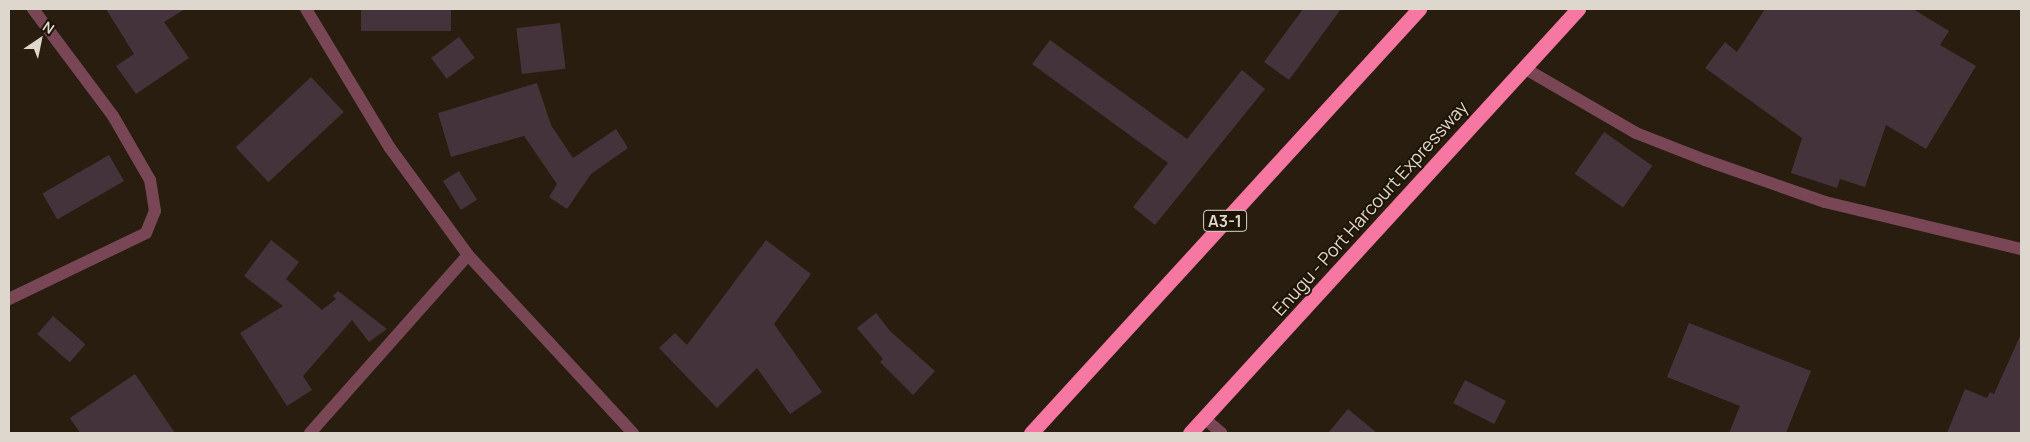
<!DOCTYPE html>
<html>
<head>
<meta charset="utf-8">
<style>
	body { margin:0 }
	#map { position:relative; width:2030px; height:442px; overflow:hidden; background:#281d0f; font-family:Manrope,sans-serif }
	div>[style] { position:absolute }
	.building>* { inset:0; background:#45333c; transform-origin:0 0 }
	.street>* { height:12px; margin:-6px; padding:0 6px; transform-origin:6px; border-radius:6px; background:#794655 }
	.highway>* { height:15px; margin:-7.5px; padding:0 7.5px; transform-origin:7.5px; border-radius:7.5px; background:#f677a1 }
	span { translate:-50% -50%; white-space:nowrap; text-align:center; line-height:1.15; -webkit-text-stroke:4px #1e1406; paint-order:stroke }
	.shield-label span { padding:1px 4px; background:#1e1406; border:1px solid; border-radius:4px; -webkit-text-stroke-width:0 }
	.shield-label { font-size:16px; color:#ded7ce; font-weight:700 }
	.street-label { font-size:18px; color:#ded7ce }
	.frame { position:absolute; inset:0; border:10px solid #ded7ce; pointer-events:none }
	.north { position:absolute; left:15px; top:15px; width:50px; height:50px; -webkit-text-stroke:4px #1e1406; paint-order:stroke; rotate:34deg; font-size:14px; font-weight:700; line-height:20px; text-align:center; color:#ded7ce }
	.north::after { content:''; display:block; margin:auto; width:18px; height:22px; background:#ded7ce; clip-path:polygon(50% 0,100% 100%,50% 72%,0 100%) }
</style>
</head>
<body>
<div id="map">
	<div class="building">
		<div style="clip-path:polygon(106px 9px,185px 9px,164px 22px,189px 58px,136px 94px,116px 66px,134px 54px)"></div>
		<div style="left:361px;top:9px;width:90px;height:22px"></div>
		<div style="clip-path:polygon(1303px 9px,1341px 9px,1289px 80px,1264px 62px)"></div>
		<div style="clip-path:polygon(1765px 9px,1913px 9px,1949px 31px,1940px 45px,1976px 66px,1926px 149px,1886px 125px,1865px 187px,1840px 179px,1837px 188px,1791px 173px,1802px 138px,1705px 68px,1725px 42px,1737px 52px)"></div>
		<div style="left:560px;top:23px;width:46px;height:44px;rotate:83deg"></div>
		<div style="left:459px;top:37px;width:26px;height:35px;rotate:53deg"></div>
		<div style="clip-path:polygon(1050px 40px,1187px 139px,1242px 70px,1265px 89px,1155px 225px,1133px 207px,1168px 163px,1032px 64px)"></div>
		<div style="left:311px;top:77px;width:48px;height:103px;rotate:47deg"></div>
		<div style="clip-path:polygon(537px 83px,551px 125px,573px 158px,616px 129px,628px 148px,591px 174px,567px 209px,549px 197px,557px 184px,524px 136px,451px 157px,438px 113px)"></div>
		<div style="left:1604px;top:132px;width:59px;height:51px;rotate:35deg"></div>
		<div style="left:109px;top:155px;width:30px;height:77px;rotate:60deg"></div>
		<div style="left:459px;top:171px;width:34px;height:19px;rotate:58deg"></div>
		<div style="clip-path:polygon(271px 240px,299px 262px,286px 279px,322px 310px,336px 299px,333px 296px,338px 291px,387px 329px,369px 342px,352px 320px,303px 376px,312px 390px,287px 406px,240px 333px,283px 306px,244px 276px)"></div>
		<div style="clip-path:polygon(766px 240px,811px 274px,774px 324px,822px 392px,790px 414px,757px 368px,717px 408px,659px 348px,675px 333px,687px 345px)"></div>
		<div style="clip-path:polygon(876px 313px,890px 331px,935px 371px,913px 395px,880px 362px,883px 359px,857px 328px)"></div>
		<div style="left:53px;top:316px;width:43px;height:24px;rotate:41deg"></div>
		<div style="clip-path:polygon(1689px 323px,1811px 371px,1786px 433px,1729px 433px,1740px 406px,1667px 377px)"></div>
		<div style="clip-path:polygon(2021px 334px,2021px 433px,1947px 433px,1965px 389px,1987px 398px,1990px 392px,1994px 394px)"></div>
		<div style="clip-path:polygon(135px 374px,175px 433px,80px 433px,70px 418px)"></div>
		<div style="left:1465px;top:380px;width:46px;height:26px;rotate:27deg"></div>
		<div style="clip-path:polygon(1348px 409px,1377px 433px,1328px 433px)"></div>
	</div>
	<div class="street">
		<div style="left:306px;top:9px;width:162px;rotate:58.9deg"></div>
		<div style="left:390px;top:148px;width:132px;rotate:53.9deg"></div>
		<div style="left:468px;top:255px;width:243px;rotate:47.2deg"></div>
		<div style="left:1524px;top:68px;width:129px;rotate:30.1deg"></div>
		<div style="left:1636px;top:133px;width:74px;rotate:21.4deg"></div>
		<div style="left:1705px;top:160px;width:127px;rotate:19.3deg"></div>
		<div style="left:1825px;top:202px;width:202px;rotate:13.5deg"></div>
		<div style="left:9px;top:299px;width:152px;rotate:-25.7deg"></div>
		<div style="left:146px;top:233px;width:24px;rotate:-68deg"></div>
		<div style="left:155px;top:211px;width:31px;rotate:-99deg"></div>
		<div style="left:150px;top:180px;width:74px;rotate:-120deg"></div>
		<div style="left:113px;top:116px;width:134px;rotate:-126.8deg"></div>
		<div style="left:1204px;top:418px;width:23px;rotate:41deg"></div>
		<div style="left:310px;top:433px;width:238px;rotate:-48.4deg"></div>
	</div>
	<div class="highway">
		<div style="left:1031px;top:433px;width:575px;rotate:-47.54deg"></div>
		<div style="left:1190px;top:433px;width:575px;rotate:-47.54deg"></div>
	</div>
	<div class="shield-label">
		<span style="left:1225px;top:221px">A3-1</span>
	</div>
	<div class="street-label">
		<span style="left:1370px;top:208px;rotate:-48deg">Enugu - Port Harcourt Expressway</span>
	</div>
	<div class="frame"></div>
	<div class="north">N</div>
</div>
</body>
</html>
